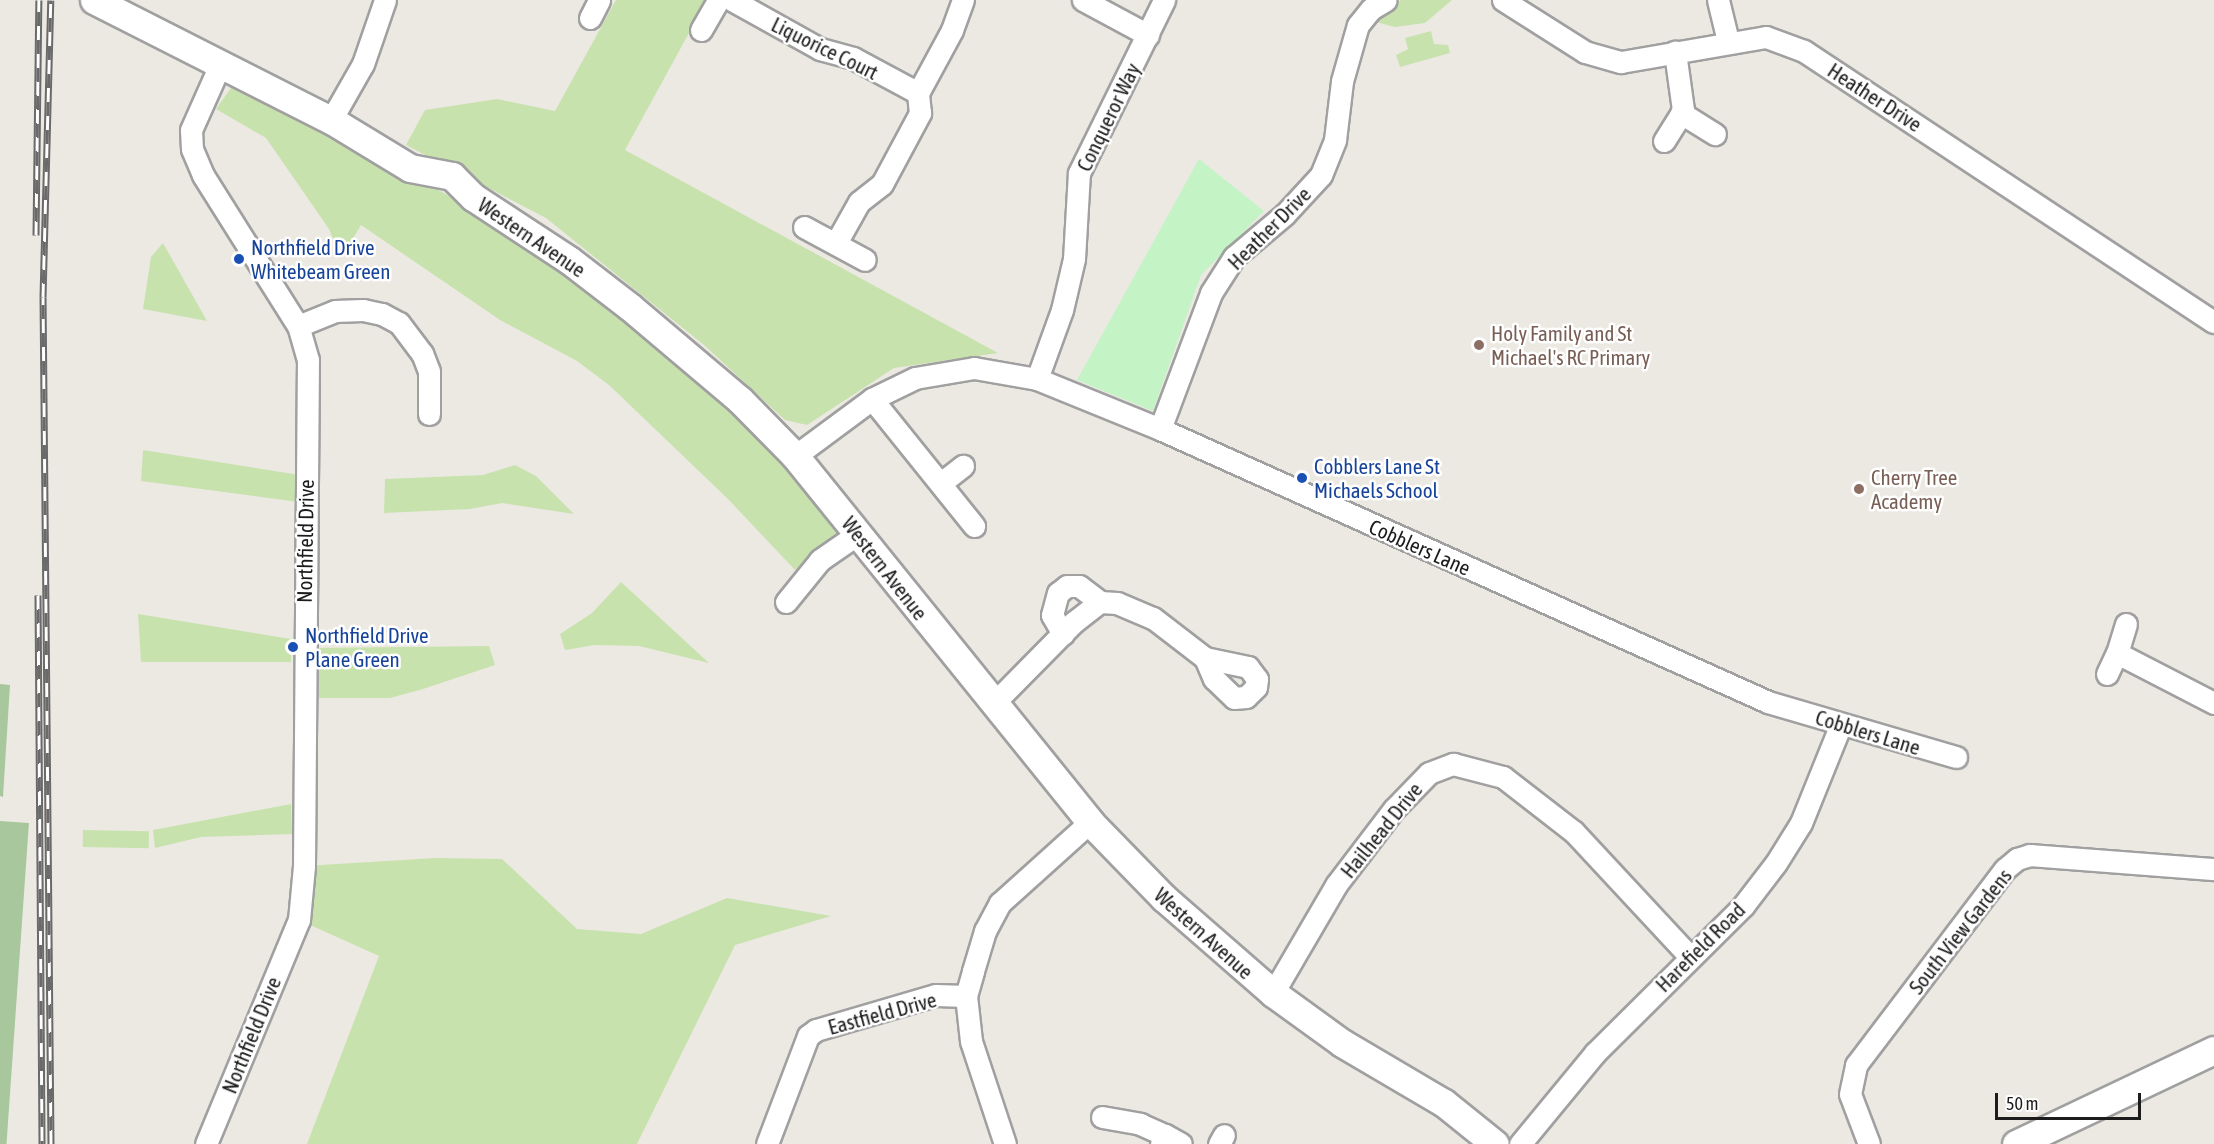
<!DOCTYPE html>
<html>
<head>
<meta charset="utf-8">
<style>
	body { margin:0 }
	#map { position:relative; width:2214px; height:1144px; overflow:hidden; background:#ece9e3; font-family:"Asap Condensed",sans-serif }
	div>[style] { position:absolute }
	.grass>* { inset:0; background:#c8e2ae; transform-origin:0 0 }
	.forest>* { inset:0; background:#a9c79c; transform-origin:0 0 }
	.park>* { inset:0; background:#c4f3c6 }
	.roads { filter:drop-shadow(2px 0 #a0a0a0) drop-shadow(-2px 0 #a0a0a0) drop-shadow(0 2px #a0a0a0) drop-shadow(0 -2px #a0a0a0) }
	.minor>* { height:21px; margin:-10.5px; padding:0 10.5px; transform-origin:10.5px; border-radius:10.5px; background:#fff }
	.tertiary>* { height:27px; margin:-13.5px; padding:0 13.5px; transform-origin:13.5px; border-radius:13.5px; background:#fff }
	.rail>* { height:7px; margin-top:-3.5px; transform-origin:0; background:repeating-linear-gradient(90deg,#fff 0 14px,#6a6a6a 0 28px); box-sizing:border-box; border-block:2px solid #6a6a6a }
	.dots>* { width:16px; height:16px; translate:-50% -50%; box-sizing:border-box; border:3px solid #fff; border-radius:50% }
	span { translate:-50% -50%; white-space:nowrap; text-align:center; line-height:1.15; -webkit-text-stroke:5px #fff; paint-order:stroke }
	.street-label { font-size:21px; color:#1c1c1c }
	.transit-label { font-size:21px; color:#164399 }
	.left { translate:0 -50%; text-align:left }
	.education-label { font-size:21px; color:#785e54 }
	.scale { position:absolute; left:1995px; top:1093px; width:146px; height:27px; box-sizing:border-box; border:3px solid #1c1c1c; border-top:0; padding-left:8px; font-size:18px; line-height:21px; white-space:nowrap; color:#1c1c1c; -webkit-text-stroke:4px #fff; paint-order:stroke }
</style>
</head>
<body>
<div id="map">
	<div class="grass">
		<div style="clip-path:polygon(616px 0,707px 0,625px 150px,998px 353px,894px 368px,807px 425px,785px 420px,704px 345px,546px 218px,406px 145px,425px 110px,497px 99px,555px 111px)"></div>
		<div style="clip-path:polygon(1401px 0,1452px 0,1425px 23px,1395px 27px,1372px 21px)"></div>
		<div style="clip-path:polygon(1431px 31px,1434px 44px,1448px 45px,1450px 53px,1400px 67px,1396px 55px,1408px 49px,1405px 38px)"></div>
		<div style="clip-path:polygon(233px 85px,444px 193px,506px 231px,636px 325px,778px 455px,837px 534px,826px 548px,795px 570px,728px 499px,609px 385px,577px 361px,500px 320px,361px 225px,341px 259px,329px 229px,266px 138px,216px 109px)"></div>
		<div style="clip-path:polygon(163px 243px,207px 321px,143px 309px,151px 257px)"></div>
		<div style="clip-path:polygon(143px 450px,306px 476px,306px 503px,141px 481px)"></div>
		<div style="clip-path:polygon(515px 465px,536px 476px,574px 514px,502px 503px,470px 509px,384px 513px,385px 479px,483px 475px)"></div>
		<div style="clip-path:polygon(621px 582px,709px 663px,639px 646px,595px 645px,565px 650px,560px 634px,592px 613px)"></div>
		<div style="clip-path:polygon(138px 614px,291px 639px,291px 662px,141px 662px)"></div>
		<div style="clip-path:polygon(489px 646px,495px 665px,423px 689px,390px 698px,319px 698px,319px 648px)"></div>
		<div style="clip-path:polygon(291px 804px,292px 834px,201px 837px,155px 848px,153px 830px)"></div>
		<div style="left:83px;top:830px;width:66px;height:17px;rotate:1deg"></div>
		<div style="clip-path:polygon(436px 858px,502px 859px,577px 929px,641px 934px,727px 898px,831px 916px,735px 945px,637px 1144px,307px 1144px,379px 956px,299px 920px,304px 866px)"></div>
	</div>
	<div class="forest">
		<div style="clip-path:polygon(0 684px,10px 685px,3px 797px,0 796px)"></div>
		<div style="left:0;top:821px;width:29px;height:323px;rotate:4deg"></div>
	</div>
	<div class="park">
		<div style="clip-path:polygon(1199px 159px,1264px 211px,1201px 275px,1153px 411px,1077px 380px)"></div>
	</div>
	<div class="roads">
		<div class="minor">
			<div style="left:732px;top:0;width:101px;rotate:29.1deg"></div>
			<div style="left:820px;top:49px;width:34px;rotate:15deg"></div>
			<div style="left:853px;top:58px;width:74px;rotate:28.3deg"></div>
			<div style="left:1083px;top:0;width:74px;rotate:28.3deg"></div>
			<div style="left:1503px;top:0;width:97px;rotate:32.4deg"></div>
			<div style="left:1585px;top:52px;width:37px;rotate:16deg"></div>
			<div style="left:1621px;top:62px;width:147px;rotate:-9.8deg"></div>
			<div style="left:1766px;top:37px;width:40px;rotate:20.2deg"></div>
			<div style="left:1804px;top:51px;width:491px;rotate:33.5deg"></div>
			<div style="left:1718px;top:0;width:42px;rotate:76.3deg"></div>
			<div style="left:590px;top:18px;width:20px;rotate:-63deg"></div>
			<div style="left:701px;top:30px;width:34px;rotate:-60deg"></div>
			<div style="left:1681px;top:113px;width:40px;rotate:32deg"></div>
			<div style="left:331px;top:120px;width:64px;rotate:-60.3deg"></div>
			<div style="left:363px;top:64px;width:68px;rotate:-71deg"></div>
			<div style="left:1664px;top:141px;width:36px;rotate:-58deg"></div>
			<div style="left:1683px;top:110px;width:59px;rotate:-97.9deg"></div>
			<div style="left:804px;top:227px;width:69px;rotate:28.4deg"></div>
			<div style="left:836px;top:243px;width:47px;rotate:-60.7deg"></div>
			<div style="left:859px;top:202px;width:29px;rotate:-38deg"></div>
			<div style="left:882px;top:184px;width:81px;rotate:-61.8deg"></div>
			<div style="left:920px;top:113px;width:20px;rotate:-96deg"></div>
			<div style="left:918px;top:93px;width:72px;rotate:-61.6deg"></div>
			<div style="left:952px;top:30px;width:32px;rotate:-70deg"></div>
			<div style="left:298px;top:326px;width:40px;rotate:-22deg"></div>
			<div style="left:335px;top:311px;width:28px;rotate:-2deg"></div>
			<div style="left:363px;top:310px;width:19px;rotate:12deg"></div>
			<div style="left:382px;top:314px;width:19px;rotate:28deg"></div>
			<div style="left:399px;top:323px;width:38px;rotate:53deg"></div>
			<div style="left:422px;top:353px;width:19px;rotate:69deg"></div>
			<div style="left:429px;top:371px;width:43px;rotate:90deg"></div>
			<div style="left:1037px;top:379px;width:73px;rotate:-70.1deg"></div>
			<div style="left:1062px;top:310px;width:52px;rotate:-76.8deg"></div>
			<div style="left:1074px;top:259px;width:86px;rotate:-86.7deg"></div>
			<div style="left:1079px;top:173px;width:193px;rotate:-63.8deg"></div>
			<div style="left:872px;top:399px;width:163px;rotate:51.2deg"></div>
			<div style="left:1160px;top:429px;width:145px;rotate:-69.4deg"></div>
			<div style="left:1211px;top:293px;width:43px;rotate:-57.4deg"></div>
			<div style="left:1234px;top:257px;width:67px;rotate:-40.1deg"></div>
			<div style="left:1285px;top:214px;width:53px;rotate:-47.3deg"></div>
			<div style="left:1321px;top:175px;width:38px;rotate:-68deg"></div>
			<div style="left:1335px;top:140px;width:59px;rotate:-83.2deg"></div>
			<div style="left:1342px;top:81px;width:58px;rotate:-74.1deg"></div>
			<div style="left:1358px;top:25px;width:21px;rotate:-51deg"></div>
			<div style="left:1371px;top:9px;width:17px;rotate:-31deg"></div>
			<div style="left:795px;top:456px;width:96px;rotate:-36.5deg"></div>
			<div style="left:872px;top:399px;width:48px;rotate:-26deg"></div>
			<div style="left:915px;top:378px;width:60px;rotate:-9.6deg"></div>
			<div style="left:974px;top:368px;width:64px;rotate:9.9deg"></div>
			<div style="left:1037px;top:379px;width:133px;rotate:22.1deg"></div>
			<div style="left:1160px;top:429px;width:666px;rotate:24.18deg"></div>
			<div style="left:1768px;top:702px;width:196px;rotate:16.3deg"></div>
			<div style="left:941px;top:483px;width:28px;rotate:-38deg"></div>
			<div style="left:786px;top:602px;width:54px;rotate:-51deg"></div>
			<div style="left:820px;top:560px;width:47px;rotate:-34.7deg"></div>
			<div style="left:2126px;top:624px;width:30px;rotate:107deg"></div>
			<div style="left:2117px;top:653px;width:109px;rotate:27.3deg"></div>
			<div style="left:1063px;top:634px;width:22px;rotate:-120deg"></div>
			<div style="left:1052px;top:615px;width:23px;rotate:-75deg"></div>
			<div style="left:1058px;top:593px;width:11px;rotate:-38deg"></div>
			<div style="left:1067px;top:586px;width:12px"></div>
			<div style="left:1079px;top:586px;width:26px;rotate:37deg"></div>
			<div style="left:2107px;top:674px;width:23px;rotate:-65deg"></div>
			<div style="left:993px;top:704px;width:115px;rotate:-45.4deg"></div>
			<div style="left:1074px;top:622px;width:33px;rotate:-38deg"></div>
			<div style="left:1100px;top:602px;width:17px;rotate:3deg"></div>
			<div style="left:1117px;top:603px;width:39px;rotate:23deg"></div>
			<div style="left:1153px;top:618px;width:66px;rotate:37.6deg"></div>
			<div style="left:1205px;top:658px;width:44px;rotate:11.8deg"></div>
			<div style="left:1248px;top:667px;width:15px;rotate:53deg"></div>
			<div style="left:1257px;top:679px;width:8px;rotate:97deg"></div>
			<div style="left:1256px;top:687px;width:14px;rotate:135deg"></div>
			<div style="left:1246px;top:697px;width:12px;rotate:175deg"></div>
			<div style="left:1234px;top:698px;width:28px;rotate:-136deg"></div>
			<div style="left:1214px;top:679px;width:23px;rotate:-113deg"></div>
			<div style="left:1273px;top:993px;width:125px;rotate:-59.7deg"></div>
			<div style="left:1336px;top:885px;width:96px;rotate:-52.7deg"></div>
			<div style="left:1394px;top:809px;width:50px;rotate:-45.8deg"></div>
			<div style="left:1429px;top:773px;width:26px;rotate:-21deg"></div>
			<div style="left:1453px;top:764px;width:52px;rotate:14.6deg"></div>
			<div style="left:1503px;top:777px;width:90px;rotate:37.8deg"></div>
			<div style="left:1574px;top:832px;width:171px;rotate:47.1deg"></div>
			<div style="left:1102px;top:1117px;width:39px;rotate:10deg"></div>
			<div style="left:1140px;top:1124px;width:27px;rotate:24deg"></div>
			<div style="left:1165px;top:1135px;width:10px;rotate:114deg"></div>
			<div style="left:1165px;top:1135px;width:18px;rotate:29deg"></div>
			<div style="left:206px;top:1144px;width:243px;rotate:-67.5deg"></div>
			<div style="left:299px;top:920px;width:54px;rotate:-84.7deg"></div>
			<div style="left:304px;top:866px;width:506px;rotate:-89.55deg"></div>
			<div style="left:308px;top:360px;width:35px;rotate:-106deg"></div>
			<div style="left:298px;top:326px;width:178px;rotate:-122.2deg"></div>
			<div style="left:203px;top:175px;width:28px;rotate:-113deg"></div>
			<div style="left:192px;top:149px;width:19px;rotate:-93deg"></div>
			<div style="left:191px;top:130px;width:71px;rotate:-66deg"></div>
			<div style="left:767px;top:1144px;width:116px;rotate:-69.2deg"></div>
			<div style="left:808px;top:1036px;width:10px;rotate:-37deg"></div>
			<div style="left:816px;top:1030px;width:125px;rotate:-16.3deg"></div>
			<div style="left:936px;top:995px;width:30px;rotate:2deg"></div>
			<div style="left:1005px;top:1144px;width:108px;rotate:-108.3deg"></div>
			<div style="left:971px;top:1041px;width:45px;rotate:-96.3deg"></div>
			<div style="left:966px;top:996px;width:26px;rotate:-74deg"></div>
			<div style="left:973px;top:971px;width:42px;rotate:-73.3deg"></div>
			<div style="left:985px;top:931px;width:32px;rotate:-62deg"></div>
			<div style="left:1000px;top:903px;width:121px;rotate:-42deg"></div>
			<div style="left:1219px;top:1144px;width:10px;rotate:-61deg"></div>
			<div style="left:1520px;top:1144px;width:118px;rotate:-50.5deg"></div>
			<div style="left:1595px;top:1053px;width:209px;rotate:-44.8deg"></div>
			<div style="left:1743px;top:906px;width:54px;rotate:-52.5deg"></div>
			<div style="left:1776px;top:863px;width:47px;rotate:-58deg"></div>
			<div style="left:1801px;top:823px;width:107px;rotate:-68deg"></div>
			<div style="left:1869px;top:1144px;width:53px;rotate:-110.8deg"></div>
			<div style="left:1850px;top:1094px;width:30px;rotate:-78deg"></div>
			<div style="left:1856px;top:1065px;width:246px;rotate:-52.8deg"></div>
			<div style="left:2005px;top:869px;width:16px;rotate:-40deg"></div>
			<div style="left:2017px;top:859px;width:14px;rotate:-17deg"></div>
			<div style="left:2030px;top:855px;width:185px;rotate:4.4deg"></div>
		</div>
		<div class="tertiary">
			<div style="left:94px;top:0;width:266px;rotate:26.9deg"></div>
			<div style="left:331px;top:120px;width:92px;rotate:31.3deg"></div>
			<div style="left:410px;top:168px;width:43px;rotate:10.8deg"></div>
			<div style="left:452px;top:176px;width:30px;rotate:45deg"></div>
			<div style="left:473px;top:197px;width:115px;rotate:33.3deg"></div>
			<div style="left:569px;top:260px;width:77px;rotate:37.6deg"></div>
			<div style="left:630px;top:307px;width:144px;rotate:40.2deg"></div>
			<div style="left:740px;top:400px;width:78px;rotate:45.5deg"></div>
			<div style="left:795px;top:456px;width:470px;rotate:51.1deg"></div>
			<div style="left:1090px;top:822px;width:106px;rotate:45.8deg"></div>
			<div style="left:1164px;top:898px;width:145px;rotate:41.1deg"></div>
			<div style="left:1273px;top:993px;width:85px;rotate:35.9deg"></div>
			<div style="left:1342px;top:1043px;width:118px;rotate:30.5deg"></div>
			<div style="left:1444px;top:1103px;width:65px;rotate:38.8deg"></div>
			<div style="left:2016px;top:1144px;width:219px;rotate:-25.4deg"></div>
		</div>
	</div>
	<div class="rail">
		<div style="left:36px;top:235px;width:235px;rotate:-89.3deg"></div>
		<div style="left:38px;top:595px;width:549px;rotate:89.58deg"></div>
		<div style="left:51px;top:1144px;width:847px;rotate:-90.54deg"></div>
		<div style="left:43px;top:297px;width:297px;rotate:-88.5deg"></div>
	</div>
	<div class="dots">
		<div style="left:239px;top:259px;background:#1a4fb4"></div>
		<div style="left:1479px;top:345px;background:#8d6e63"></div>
		<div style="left:1302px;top:478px;background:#1a4fb4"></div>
		<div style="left:1859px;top:489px;background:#8d6e63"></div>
		<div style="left:293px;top:647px;background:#1a4fb4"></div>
	</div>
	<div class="street-label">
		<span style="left:825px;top:48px;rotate:26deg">Liquorice Court</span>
		<span style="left:1875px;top:97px;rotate:33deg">Heather Drive</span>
		<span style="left:1108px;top:117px;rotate:-64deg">Conqueror Way</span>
		<span style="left:1269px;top:228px;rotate:-45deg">Heather Drive</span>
		<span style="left:532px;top:237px;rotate:34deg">Western Avenue</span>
		<span style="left:305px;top:541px;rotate:-89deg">Northfield Drive</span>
		<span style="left:1420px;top:547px;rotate:24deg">Cobblers Lane</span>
		<span style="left:885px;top:568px;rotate:52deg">Western Avenue</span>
		<span style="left:1868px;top:732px;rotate:17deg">Cobblers Lane</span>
		<span style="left:1381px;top:830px;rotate:-51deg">Hailhead Drive</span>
		<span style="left:1960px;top:931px;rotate:-52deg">South View Gardens</span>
		<span style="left:1204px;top:933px;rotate:42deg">Western Avenue</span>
		<span style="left:1700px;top:947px;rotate:-45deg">Harefield Road</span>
		<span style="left:882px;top:1013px;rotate:-15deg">Eastfield Drive</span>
		<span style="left:251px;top:1035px;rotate:-68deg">Northfield Drive</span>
	</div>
	<div class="transit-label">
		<span class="left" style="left:251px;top:259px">Northfield Drive<br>Whitebeam Green</span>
		<span class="left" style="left:1314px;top:478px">Cobblers Lane St<br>Michaels School</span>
		<span class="left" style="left:305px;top:647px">Northfield Drive<br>Plane Green</span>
	</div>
	<div class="education-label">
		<span class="left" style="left:1491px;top:345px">Holy Family and St<br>Michael's RC Primary</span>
		<span class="left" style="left:1871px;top:489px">Cherry Tree<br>Academy</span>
	</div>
	<div class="scale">50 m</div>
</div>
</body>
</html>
